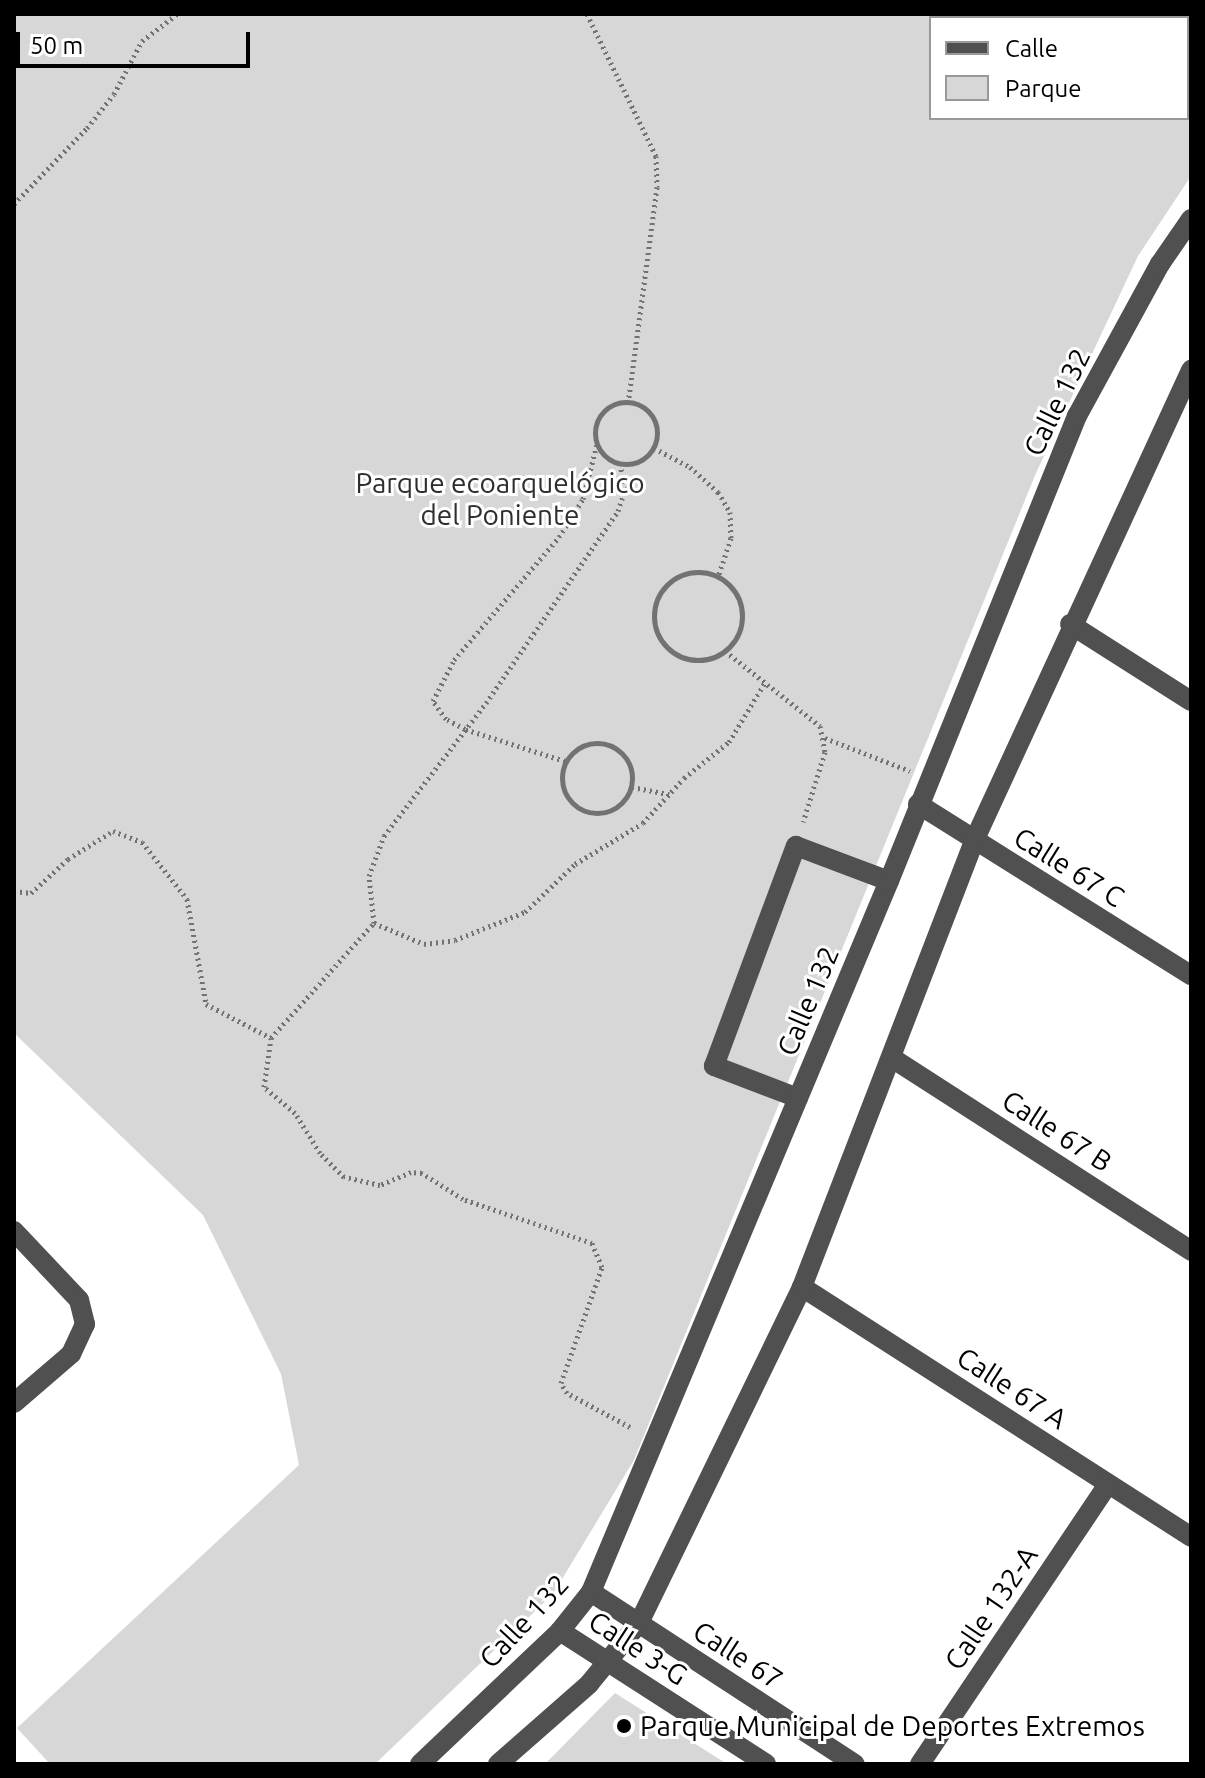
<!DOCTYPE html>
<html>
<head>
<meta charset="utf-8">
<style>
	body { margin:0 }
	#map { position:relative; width:1205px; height:1778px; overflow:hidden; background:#fff; font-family:Ubuntu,sans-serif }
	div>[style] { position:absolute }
	.green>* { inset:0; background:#d7d7d7 }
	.path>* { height:5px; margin-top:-2.5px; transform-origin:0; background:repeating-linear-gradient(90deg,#727272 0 2px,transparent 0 6px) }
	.path>.ring { margin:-2.5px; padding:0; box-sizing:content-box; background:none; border:5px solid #727272; border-radius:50% }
	.minor>* { height:20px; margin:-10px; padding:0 10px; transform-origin:10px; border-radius:10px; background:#505050 }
	.dots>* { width:22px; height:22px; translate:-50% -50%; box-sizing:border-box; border:4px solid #fff; border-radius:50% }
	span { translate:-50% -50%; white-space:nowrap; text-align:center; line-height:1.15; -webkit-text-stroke:6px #fff; paint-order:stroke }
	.street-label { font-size:28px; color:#000 }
	.park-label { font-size:28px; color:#2e2e2e }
	.poi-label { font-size:28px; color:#000 }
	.left { translate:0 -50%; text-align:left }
	.frame { position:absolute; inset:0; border:16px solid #000; pointer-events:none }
	.legend { position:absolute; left:929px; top:16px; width:260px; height:104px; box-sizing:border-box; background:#fff; border:2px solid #999; margin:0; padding:10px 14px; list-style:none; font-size:24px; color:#000 }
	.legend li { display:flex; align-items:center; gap:16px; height:40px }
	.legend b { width:40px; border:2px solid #999 }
	.scale { position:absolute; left:16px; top:32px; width:234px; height:36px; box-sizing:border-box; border:4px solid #000; border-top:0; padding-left:10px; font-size:24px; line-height:28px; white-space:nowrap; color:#000; -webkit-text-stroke:6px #fff; paint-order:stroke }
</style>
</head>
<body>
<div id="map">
	<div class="green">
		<div style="clip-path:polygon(evenodd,14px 14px,1191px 14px,1191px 176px,1138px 256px,1036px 473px,634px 1460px,553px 1594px,375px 1764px,50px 1764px,17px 1728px,299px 1465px,281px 1374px,203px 1215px,14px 1033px,14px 14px,931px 18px,1187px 18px,1187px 118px,931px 118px,931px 18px)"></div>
		<div style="clip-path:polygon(615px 1693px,727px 1764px,545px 1764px)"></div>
	</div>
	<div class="path">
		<div style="left:587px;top:14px;width:158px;rotate:64.1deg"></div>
		<div style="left:656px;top:156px;width:31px;rotate:88deg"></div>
		<div style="left:657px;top:187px;width:218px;rotate:97.6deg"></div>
		<div style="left:14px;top:204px;width:105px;rotate:-46.2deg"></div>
		<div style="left:87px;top:128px;width:43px;rotate:-51.5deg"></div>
		<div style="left:114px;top:94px;width:60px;rotate:-62.2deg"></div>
		<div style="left:142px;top:41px;width:44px;rotate:-37.6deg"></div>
		<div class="ring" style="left:595px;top:402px;width:57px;height:57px"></div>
		<div style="left:654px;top:448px;width:41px;rotate:27.8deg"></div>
		<div style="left:690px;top:467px;width:38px;rotate:42deg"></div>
		<div style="left:718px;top:492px;width:23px;rotate:59deg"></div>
		<div style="left:730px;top:512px;width:26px;rotate:88deg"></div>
		<div style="left:731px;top:538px;width:41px;rotate:108.4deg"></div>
		<div class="ring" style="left:654px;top:572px;width:83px;height:83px"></div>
		<div style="left:725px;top:651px;width:121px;rotate:38.3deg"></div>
		<div style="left:820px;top:726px;width:26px;rotate:79deg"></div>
		<div style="left:825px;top:752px;width:73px;rotate:107.4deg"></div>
		<div style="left:825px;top:738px;width:91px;rotate:21.2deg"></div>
		<div class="ring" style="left:562px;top:743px;width:65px;height:65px"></div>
		<div style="left:565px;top:761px;width:105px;rotate:-162.3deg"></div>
		<div style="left:465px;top:729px;width:21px;rotate:-152deg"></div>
		<div style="left:446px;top:719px;width:22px;rotate:-126deg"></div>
		<div style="left:433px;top:701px;width:46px;rotate:-62.9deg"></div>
		<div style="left:454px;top:660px;width:162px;rotate:-49.5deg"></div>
		<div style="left:559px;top:537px;width:45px;rotate:-57.7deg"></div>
		<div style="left:583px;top:499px;width:57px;rotate:-75.7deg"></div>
		<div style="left:632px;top:787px;width:38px;rotate:11deg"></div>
		<div style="left:14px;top:891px;width:17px;rotate:7deg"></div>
		<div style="left:31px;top:893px;width:50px;rotate:-42.6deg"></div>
		<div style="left:68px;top:859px;width:53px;rotate:-31.9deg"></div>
		<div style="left:113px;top:831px;width:31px;rotate:21deg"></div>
		<div style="left:142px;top:842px;width:73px;rotate:51.7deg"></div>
		<div style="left:187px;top:899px;width:107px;rotate:79.7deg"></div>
		<div style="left:206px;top:1004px;width:73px;rotate:27.6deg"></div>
		<div style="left:374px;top:923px;width:47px;rotate:-96.1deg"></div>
		<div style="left:369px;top:876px;width:43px;rotate:-69.4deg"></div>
		<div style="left:384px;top:836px;width:168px;rotate:-52.5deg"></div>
		<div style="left:486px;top:703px;width:233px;rotate:-55.5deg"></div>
		<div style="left:618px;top:511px;width:23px;rotate:-72deg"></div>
		<div style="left:625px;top:489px;width:25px;rotate:-101deg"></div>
		<div style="left:630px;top:1427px;width:72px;rotate:-151.6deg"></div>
		<div style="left:567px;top:1393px;width:12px;rotate:-121deg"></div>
		<div style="left:561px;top:1383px;width:123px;rotate:-70.5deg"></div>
		<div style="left:602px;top:1267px;width:26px;rotate:-113deg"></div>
		<div style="left:592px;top:1243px;width:136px;rotate:-161.2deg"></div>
		<div style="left:463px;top:1199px;width:49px;rotate:-147.6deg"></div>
		<div style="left:422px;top:1173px;width:11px;rotate:-175deg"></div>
		<div style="left:411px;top:1172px;width:34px;rotate:157deg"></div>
		<div style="left:380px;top:1185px;width:37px;rotate:-167deg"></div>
		<div style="left:344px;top:1177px;width:34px;rotate:-135deg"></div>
		<div style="left:320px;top:1153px;width:47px;rotate:-122deg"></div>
		<div style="left:295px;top:1113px;width:40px;rotate:-140deg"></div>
		<div style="left:264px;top:1087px;width:49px;rotate:-81.9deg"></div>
		<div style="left:271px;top:1038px;width:154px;rotate:-48.2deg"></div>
		<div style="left:374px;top:923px;width:54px;rotate:22.8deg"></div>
		<div style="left:424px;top:944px;width:31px;rotate:-7deg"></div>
		<div style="left:455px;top:940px;width:75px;rotate:-21.8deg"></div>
		<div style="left:525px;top:912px;width:69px;rotate:-43.8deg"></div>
		<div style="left:575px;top:864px;width:79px;rotate:-31.1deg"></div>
		<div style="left:643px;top:823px;width:61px;rotate:-47.7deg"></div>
		<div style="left:684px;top:778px;width:58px;rotate:-38.7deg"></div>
		<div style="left:729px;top:742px;width:71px;rotate:-58.8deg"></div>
	</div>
	<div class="minor">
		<div style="left:1070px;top:624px;width:143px;rotate:32.5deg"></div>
		<div style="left:918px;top:804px;width:322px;rotate:32.1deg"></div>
		<div style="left:892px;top:1058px;width:356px;rotate:32.8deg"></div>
		<div style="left:798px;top:1098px;width:90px;rotate:-159.1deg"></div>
		<div style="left:714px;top:1066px;width:235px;rotate:-69.6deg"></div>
		<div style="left:796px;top:846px;width:99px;rotate:20.6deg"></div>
		<div style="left:14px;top:1231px;width:95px;rotate:46.7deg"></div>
		<div style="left:79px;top:1300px;width:25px;rotate:76deg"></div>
		<div style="left:85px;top:1324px;width:33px;rotate:115deg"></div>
		<div style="left:71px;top:1354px;width:75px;rotate:139.3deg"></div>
		<div style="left:802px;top:1287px;width:462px;rotate:32.7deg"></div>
		<div style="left:591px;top:1592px;width:315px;rotate:33.1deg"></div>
		<div style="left:560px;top:1631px;width:245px;rotate:32.8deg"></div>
		<div style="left:420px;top:1764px;width:193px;rotate:-43.5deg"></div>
		<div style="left:560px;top:1631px;width:50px;rotate:-51.5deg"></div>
		<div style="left:591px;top:1592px;width:771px;rotate:-67.26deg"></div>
		<div style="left:889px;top:881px;width:502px;rotate:-67.99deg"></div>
		<div style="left:1077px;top:416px;width:173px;rotate:-61.4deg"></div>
		<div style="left:1160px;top:264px;width:55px;rotate:-55.4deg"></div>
		<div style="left:498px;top:1764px;width:121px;rotate:-41.3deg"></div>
		<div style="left:589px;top:1684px;width:79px;rotate:-50.7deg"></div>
		<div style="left:639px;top:1623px;width:373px;rotate:-64.1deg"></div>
		<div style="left:802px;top:1287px;width:478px;rotate:-68.9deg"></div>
		<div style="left:974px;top:841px;width:519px;rotate:-65.26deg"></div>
		<div style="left:920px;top:1764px;width:337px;rotate:-56.1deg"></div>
	</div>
	<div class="dots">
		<div style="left:624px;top:1726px;background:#000"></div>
	</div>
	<div class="street-label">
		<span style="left:1057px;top:402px;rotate:-64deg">Calle 132</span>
		<span style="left:1069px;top:867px;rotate:32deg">Calle 67 C</span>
		<span style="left:808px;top:1001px;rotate:-67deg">Calle 132</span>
		<span style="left:1057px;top:1131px;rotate:33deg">Calle 67 B</span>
		<span style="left:1012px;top:1388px;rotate:33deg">Calle 67 A</span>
		<span style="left:991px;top:1608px;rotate:-56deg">Calle 132-A</span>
		<span style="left:524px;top:1621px;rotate:-47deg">Calle 132</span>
		<span style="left:638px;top:1648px;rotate:33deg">Calle 3-G</span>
		<span style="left:738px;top:1655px;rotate:33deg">Calle 67</span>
	</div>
	<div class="park-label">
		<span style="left:500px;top:499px">Parque ecoarquelógico<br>del Poniente</span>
	</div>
	<div class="poi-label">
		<span class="left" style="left:640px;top:1726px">Parque Municipal de Deportes Extremos</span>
	</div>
	<div class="frame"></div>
	<ul class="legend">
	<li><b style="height:10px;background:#505050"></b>Calle</li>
	<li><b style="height:22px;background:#d7d7d7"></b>Parque</li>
	</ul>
	<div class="scale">50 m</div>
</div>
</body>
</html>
